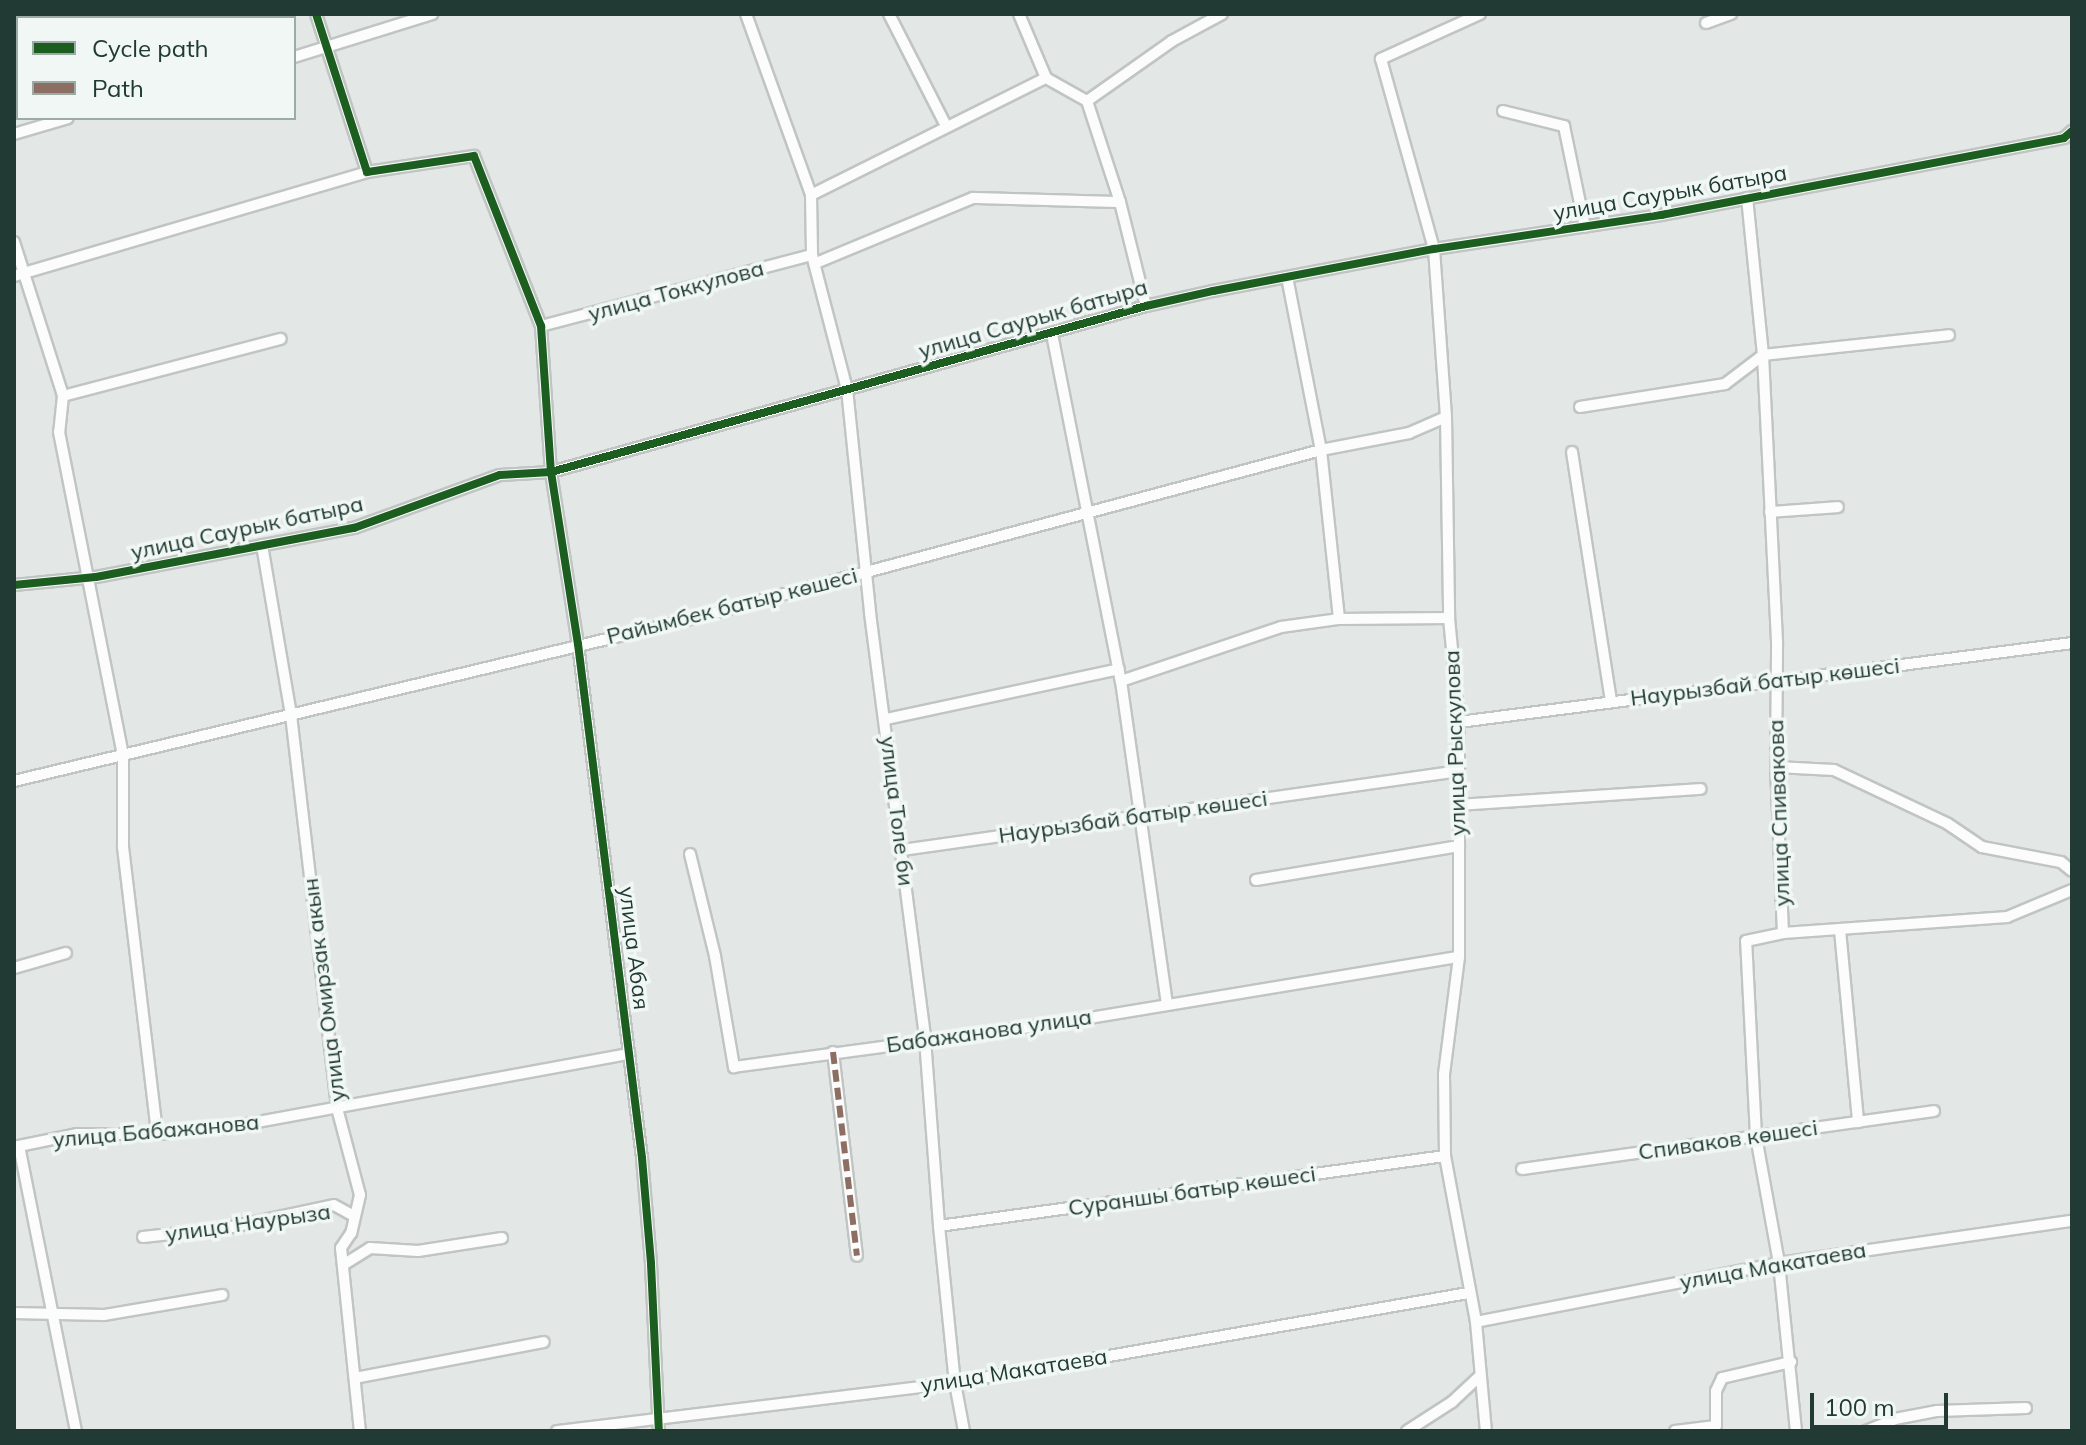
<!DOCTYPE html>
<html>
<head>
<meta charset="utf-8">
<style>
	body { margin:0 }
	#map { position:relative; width:2086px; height:1445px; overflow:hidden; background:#e3e8e6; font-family:Mulish,sans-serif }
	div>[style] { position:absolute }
	.roads { filter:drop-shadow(2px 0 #c0c5c3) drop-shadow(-2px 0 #c0c5c3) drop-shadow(0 2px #c0c5c3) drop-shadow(0 -2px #c0c5c3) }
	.street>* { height:10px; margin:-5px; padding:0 5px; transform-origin:5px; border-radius:5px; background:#fbfcfb }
	.quiet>* { height:6px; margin-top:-3px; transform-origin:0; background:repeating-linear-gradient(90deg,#8d6e63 0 12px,transparent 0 18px) }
	.cycleway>* { height:8px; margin:-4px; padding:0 4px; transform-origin:4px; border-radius:4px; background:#1b5e20 }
	span { translate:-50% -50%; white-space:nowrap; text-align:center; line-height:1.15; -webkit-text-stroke:7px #f0f7f4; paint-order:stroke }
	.street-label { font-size:22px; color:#213a34 }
	.frame { position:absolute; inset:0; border:16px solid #213a34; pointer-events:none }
	.legend { position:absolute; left:16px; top:16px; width:280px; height:104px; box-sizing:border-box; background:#f0f7f4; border:2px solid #9daba7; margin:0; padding:10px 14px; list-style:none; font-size:24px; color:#213a34 }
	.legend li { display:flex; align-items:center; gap:16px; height:40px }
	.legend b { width:40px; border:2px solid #9daba7 }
	.scale { position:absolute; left:1810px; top:1393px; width:138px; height:36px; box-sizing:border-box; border:4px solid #213a34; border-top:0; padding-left:10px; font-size:24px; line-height:28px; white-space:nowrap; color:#213a34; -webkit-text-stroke:6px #f0f7f4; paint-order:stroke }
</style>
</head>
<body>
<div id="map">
	<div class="roads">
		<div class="street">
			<div style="left:316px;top:14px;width:166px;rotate:72.1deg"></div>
			<div style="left:367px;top:172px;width:108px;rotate:-8.5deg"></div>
			<div style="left:474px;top:156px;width:183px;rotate:68.5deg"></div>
			<div style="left:541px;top:326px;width:146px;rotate:86.1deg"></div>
			<div style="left:551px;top:472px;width:174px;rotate:81.1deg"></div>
			<div style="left:578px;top:644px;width:518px;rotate:82.9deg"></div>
			<div style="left:642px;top:1158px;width:106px;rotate:85.1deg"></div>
			<div style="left:651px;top:1264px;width:167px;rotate:87.3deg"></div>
			<div style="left:746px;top:14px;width:192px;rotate:70.2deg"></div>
			<div style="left:811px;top:195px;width:60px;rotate:89deg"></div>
			<div style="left:812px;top:255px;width:138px;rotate:75.4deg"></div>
			<div style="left:847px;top:389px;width:225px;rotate:84.1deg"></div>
			<div style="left:870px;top:613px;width:430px;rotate:82.6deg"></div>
			<div style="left:925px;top:1039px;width:188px;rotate:85.7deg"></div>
			<div style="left:939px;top:1226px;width:158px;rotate:84.2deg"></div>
			<div style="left:955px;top:1383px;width:49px;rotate:79.4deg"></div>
			<div style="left:889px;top:14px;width:126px;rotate:63deg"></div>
			<div style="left:1019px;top:14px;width:69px;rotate:67.1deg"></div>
			<div style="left:1046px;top:78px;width:47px;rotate:29.3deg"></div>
			<div style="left:1087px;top:101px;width:106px;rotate:71.9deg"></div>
			<div style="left:1120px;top:202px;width:107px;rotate:76deg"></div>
			<div style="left:1480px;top:14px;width:109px;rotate:155.6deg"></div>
			<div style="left:1381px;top:59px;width:197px;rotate:74.4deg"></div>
			<div style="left:1434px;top:249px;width:168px;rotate:85.9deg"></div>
			<div style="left:1446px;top:417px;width:201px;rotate:89.1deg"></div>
			<div style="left:1449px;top:618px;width:104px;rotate:84.5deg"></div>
			<div style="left:1459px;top:722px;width:235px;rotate:90deg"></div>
			<div style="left:1459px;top:957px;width:118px;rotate:97.3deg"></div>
			<div style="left:1444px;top:1074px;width:82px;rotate:89.3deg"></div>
			<div style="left:1445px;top:1156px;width:169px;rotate:79.4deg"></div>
			<div style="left:1476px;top:1322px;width:109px;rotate:84.8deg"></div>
			<div style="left:1706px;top:23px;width:27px;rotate:-20deg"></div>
			<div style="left:294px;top:57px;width:145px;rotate:-17.3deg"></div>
			<div style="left:1087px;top:101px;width:104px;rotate:-35.2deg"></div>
			<div style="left:1172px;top:41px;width:57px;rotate:-28.4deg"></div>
			<div style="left:1503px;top:111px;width:63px;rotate:13.8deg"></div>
			<div style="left:1564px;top:126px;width:103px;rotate:78.3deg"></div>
			<div style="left:14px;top:134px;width:56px;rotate:-16.5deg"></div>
			<div style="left:811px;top:195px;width:263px;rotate:-26.5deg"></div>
			<div style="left:14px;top:242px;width:162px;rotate:72.3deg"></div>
			<div style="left:63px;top:396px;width:36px;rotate:96deg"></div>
			<div style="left:59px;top:432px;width:330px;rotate:78.8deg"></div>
			<div style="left:123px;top:756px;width:91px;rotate:90deg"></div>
			<div style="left:123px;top:847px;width:289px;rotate:83.2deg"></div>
			<div style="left:816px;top:263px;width:170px;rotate:-22.5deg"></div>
			<div style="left:973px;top:198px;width:147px;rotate:1.6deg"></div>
			<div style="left:14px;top:276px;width:368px;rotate:-16.4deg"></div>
			<div style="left:1287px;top:277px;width:176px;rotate:78.9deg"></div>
			<div style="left:1321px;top:450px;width:170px;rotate:83.9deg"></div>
			<div style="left:541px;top:326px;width:280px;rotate:-14.7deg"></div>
			<div style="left:1052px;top:334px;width:354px;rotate:78.8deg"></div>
			<div style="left:1121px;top:681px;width:327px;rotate:81.9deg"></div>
			<div style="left:63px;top:396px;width:225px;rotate:-14.7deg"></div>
			<div style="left:1580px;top:407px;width:147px;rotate:-9deg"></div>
			<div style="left:1725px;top:384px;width:48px;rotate:-37.3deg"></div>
			<div style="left:1763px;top:355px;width:158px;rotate:-95.8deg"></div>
			<div style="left:1572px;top:452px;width:253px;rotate:81.1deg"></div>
			<div style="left:1770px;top:512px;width:68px;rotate:-4.2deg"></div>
			<div style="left:262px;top:545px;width:172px;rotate:80.3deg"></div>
			<div style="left:291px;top:715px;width:396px;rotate:83.3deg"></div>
			<div style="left:337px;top:1108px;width:90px;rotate:75.2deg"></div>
			<div style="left:360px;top:1195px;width:39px;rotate:103deg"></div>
			<div style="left:351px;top:1233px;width:18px;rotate:124deg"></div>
			<div style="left:341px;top:1248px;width:184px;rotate:84.1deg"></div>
			<div style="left:14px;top:585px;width:82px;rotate:-5.6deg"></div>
			<div style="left:96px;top:577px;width:263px;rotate:-10.8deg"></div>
			<div style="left:354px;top:528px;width:155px;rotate:-20deg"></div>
			<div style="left:500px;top:475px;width:51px;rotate:-3.4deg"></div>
			<div style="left:551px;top:472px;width:618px;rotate:-15.59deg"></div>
			<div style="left:1146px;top:306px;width:69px;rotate:-12.6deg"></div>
			<div style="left:1213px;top:291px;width:225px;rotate:-10.8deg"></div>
			<div style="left:1434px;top:249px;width:230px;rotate:-8.5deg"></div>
			<div style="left:1661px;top:215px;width:410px;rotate:-10.8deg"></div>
			<div style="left:2064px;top:138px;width:11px;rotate:-41deg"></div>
			<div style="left:1121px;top:681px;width:169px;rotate:-18.6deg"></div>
			<div style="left:1281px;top:627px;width:59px;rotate:-7.9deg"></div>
			<div style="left:1339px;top:619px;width:110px;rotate:-0.5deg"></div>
			<div style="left:886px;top:719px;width:238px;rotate:-12.1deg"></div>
			<div style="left:1459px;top:722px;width:618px;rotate:-7.34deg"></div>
			<div style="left:1776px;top:767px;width:58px;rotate:3deg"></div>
			<div style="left:1834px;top:770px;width:126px;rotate:25.3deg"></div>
			<div style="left:1948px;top:824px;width:41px;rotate:34.1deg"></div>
			<div style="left:1982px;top:847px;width:80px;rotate:10.8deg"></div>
			<div style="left:2061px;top:862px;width:14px;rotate:39deg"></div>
			<div style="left:14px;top:781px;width:700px;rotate:-13.46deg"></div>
			<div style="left:695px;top:618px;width:648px;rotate:-15.02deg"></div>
			<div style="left:1321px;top:450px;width:90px;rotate:-10.9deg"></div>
			<div style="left:1409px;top:433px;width:40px;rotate:-23.4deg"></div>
			<div style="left:1459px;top:805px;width:242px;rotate:-3.8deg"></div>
			<div style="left:902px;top:850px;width:563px;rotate:-8.07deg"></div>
			<div style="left:690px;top:854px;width:105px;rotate:76.2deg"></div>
			<div style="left:715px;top:956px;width:113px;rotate:80.3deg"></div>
			<div style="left:734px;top:1067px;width:322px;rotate:-7.7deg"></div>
			<div style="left:1053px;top:1024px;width:411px;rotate:-9.4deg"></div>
			<div style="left:1256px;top:880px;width:206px;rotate:-9.5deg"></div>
			<div style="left:1840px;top:930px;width:193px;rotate:84.6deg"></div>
			<div style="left:1783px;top:933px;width:225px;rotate:-4.1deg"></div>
			<div style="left:2007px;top:917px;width:70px;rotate:-22.6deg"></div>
			<div style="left:14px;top:968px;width:54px;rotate:-16.1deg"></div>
			<div style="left:833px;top:1052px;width:205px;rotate:83.3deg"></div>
			<div style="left:19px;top:1146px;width:291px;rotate:78.7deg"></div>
			<div style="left:14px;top:1147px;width:64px;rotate:-11.7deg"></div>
			<div style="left:77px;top:1134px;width:80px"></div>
			<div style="left:157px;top:1134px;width:68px;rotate:-5deg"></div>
			<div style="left:225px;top:1128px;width:411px;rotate:-10.4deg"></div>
			<div style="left:1522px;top:1169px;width:416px;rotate:-8deg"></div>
			<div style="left:939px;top:1226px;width:511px;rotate:-7.88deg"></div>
			<div style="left:143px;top:1237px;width:84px;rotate:-6.1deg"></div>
			<div style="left:227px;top:1228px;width:109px;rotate:-12.1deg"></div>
			<div style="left:334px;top:1205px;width:21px;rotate:29deg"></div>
			<div style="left:343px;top:1265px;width:32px;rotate:-32deg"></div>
			<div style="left:370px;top:1248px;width:48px;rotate:3.6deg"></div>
			<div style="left:418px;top:1251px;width:85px;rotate:-8.8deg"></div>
			<div style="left:14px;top:1313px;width:90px;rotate:1.3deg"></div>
			<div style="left:104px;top:1315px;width:120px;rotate:-9.6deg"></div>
			<div style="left:1476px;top:1322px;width:309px;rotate:-11deg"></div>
			<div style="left:1779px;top:1263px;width:296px;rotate:-8.2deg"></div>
			<div style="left:355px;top:1378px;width:192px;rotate:-10.8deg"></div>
			<div style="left:557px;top:1431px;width:401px;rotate:-6.9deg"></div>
			<div style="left:955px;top:1383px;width:521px;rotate:-9.95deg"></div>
			<div style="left:1407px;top:1431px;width:54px;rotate:-32.8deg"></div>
			<div style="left:1452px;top:1402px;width:38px;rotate:-43deg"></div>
			<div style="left:1675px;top:1431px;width:41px;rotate:-7deg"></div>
			<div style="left:1716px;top:1426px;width:35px;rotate:-90deg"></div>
			<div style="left:1716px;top:1391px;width:14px;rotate:-65deg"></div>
			<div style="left:1722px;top:1378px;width:71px;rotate:-13.1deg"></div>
			<div style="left:1796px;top:1431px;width:169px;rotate:-95.8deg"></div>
			<div style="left:1779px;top:1263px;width:129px;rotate:-100.3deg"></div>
			<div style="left:1756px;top:1136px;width:195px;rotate:-92.9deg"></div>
			<div style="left:1746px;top:941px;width:38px;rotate:-12deg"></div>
			<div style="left:1783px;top:933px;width:166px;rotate:-92.4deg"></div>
			<div style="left:1776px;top:767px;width:126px;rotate:-89.5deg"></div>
			<div style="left:1777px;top:641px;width:286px;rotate:-92.8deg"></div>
			<div style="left:1763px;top:355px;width:187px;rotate:-6.1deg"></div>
			<div style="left:1866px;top:1431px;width:31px;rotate:-22deg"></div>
			<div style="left:1895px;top:1419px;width:43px;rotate:-10.8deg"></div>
			<div style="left:1937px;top:1411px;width:89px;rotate:-1.9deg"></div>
		</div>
	</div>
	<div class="quiet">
		<div style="left:833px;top:1052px;width:205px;rotate:83.3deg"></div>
	</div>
	<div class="cycleway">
		<div style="left:316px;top:14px;width:166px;rotate:72.1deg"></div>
		<div style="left:367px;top:172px;width:108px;rotate:-8.5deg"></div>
		<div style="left:474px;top:156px;width:183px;rotate:68.5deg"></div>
		<div style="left:541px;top:326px;width:146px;rotate:86.1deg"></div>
		<div style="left:551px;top:472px;width:174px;rotate:81.1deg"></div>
		<div style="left:578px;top:644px;width:518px;rotate:82.9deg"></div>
		<div style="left:642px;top:1158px;width:106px;rotate:85.1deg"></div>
		<div style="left:651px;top:1264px;width:167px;rotate:87.3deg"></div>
		<div style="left:14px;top:585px;width:82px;rotate:-5.6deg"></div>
		<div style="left:96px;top:577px;width:263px;rotate:-10.8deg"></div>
		<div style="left:354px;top:528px;width:155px;rotate:-20deg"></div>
		<div style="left:500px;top:475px;width:51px;rotate:-3.4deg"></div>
		<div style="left:551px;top:472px;width:618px;rotate:-15.59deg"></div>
		<div style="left:1146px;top:306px;width:69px;rotate:-12.6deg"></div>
		<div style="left:1213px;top:291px;width:225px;rotate:-10.8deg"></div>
		<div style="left:1434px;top:249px;width:230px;rotate:-8.5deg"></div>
		<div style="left:1661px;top:215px;width:410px;rotate:-10.8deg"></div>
		<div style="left:2064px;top:138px;width:11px;rotate:-41deg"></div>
	</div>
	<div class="street-label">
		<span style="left:1670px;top:193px;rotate:-10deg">улица Саурык батыра</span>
		<span style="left:676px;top:291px;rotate:-15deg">улица Токкулова</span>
		<span style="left:1033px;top:319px;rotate:-16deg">улица Саурык батыра</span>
		<span style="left:247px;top:528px;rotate:-12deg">улица Саурык батыра</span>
		<span style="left:732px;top:606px;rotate:-14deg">Райымбек батыр көшесі</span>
		<span style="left:1765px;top:682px;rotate:-7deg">Наурызбай батыр көшесі</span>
		<span style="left:1455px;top:743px;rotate:-92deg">улица Рыскулова</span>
		<span style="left:897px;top:811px;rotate:83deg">улица Толе би</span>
		<span style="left:1779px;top:813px;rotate:-92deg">улица Спивакова</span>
		<span style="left:1133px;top:817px;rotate:-8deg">Наурызбай батыр көшесі</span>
		<span style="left:634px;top:948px;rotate:83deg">улица Абая</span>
		<span style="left:324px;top:990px;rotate:-97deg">улица Омирзак акын</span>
		<span style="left:989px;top:1031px;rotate:-8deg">Бабажанова улица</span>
		<span style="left:156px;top:1131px;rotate:-5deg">улица Бабажанова</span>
		<span style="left:1728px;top:1140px;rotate:-8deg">Спиваков көшесі</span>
		<span style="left:1192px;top:1191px;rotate:-8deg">Сураншы батыр көшесі</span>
		<span style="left:248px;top:1223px;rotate:-8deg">улица Наурыза</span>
		<span style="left:1773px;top:1266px;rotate:-10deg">улица Макатаева</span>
		<span style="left:1014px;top:1371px;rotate:-9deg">улица Макатаева</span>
	</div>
	<div class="frame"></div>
	<ul class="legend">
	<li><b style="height:10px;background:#1b5e20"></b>Cycle path</li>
	<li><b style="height:10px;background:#8d6e63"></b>Path</li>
	</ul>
	<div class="scale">100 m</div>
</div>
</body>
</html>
